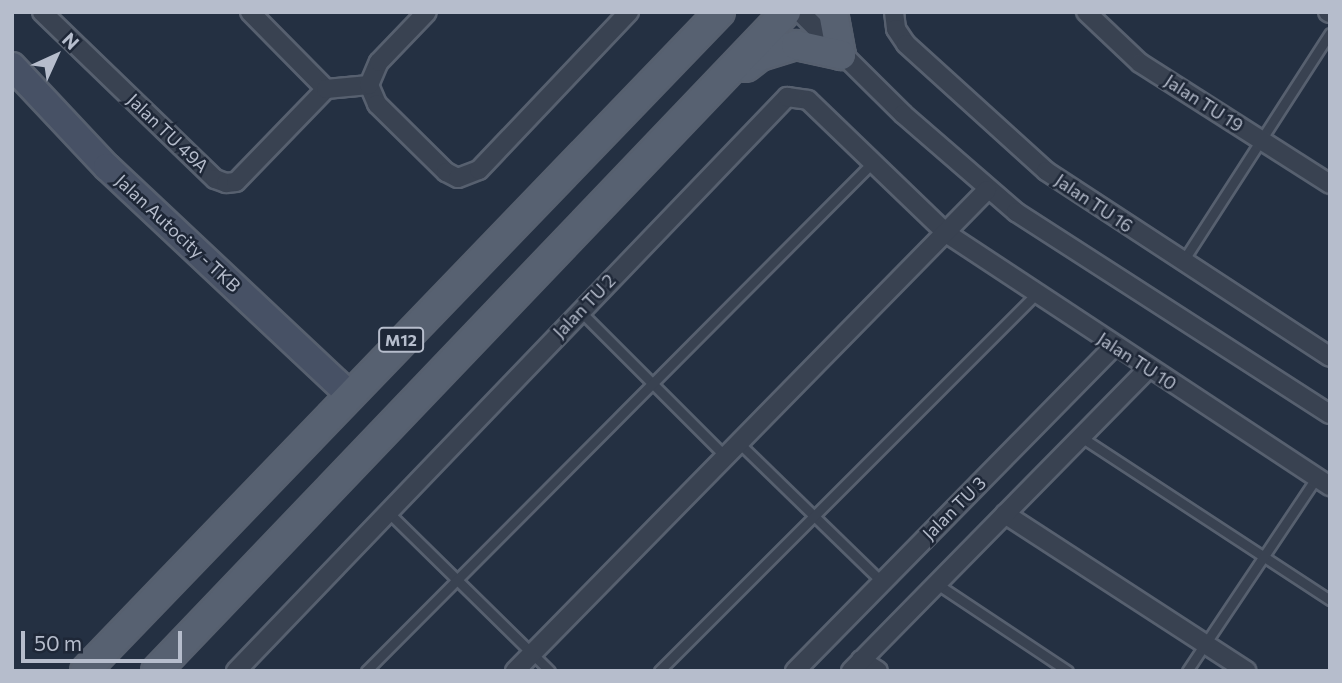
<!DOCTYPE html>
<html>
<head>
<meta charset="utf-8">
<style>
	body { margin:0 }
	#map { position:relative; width:1342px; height:683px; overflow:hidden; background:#243042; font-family:Commissioner,sans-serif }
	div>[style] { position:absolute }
	.roads { filter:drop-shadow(2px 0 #57606f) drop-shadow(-2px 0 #57606f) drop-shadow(0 2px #57606f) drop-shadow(0 -2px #57606f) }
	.lane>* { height:9px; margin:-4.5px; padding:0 4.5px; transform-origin:4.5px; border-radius:4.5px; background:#394251 }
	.street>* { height:18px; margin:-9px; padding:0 9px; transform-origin:9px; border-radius:9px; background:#394251 }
	.secondary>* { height:26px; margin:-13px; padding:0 13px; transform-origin:13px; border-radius:13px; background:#475165 }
	.primary>* { height:28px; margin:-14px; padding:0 14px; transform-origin:14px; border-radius:14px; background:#576171 }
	span { translate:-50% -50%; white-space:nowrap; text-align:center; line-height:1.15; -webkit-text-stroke:5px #1e2737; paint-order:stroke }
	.shield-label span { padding:2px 5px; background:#1e2737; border:2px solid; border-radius:5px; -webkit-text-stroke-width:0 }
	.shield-label { font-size:16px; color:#b6bdcc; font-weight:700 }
	.street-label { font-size:18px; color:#b6bdcc }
	.frame { position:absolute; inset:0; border:14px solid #b6bdcc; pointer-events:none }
	.north { position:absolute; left:21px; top:21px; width:70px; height:70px; -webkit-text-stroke:5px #1e2737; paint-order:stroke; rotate:45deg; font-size:19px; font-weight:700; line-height:28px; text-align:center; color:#b6bdcc }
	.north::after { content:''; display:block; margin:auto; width:24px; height:32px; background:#b6bdcc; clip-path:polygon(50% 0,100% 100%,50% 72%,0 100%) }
	.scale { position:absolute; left:21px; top:631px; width:161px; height:32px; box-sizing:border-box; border:4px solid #b6bdcc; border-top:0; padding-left:9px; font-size:21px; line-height:24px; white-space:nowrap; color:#b6bdcc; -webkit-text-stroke:5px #1e2737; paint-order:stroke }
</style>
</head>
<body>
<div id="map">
	<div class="roads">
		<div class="lane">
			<div style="left:1183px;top:261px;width:271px;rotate:-57.2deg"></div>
			<div style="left:580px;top:311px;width:206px;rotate:45deg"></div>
			<div style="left:1081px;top:437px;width:298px;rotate:33.2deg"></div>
			<div style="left:739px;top:443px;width:199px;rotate:44.2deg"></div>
			<div style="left:388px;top:512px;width:227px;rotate:44.5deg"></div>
			<div style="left:937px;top:584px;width:157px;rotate:33.6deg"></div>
			<div style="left:366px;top:671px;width:717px;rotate:-45.11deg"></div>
			<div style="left:659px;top:671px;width:532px;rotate:-45deg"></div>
			<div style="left:1187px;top:671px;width:234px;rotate:-56.2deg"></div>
		</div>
		<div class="street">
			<div style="left:42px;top:12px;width:240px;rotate:44deg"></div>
			<div style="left:215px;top:179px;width:12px;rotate:20deg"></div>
			<div style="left:226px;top:183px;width:10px;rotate:-6deg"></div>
			<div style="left:236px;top:182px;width:129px;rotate:-45.9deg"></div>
			<div style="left:250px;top:12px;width:108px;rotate:45.4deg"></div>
			<div style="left:800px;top:12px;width:145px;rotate:44.7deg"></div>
			<div style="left:903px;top:114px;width:150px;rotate:40.9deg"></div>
			<div style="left:1016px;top:212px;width:373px;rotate:32.8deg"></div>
			<div style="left:894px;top:12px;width:17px;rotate:83deg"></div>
			<div style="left:896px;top:29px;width:18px;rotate:56deg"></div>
			<div style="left:906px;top:44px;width:189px;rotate:42.2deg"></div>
			<div style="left:1046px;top:171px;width:339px;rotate:33.2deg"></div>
			<div style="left:1086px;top:12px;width:74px;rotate:43.4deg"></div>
			<div style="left:1140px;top:63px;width:225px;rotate:32.5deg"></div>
			<div style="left:1328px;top:12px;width:2px;rotate:27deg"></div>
			<div style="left:369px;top:85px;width:21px;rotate:67deg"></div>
			<div style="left:377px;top:104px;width:97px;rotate:44.6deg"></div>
			<div style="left:446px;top:172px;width:13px;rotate:27deg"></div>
			<div style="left:458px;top:178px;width:22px;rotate:-21deg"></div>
			<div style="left:479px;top:170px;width:218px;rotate:-46.5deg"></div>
			<div style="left:326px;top:89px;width:43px;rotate:-5.3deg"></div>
			<div style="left:369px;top:85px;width:25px;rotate:-67deg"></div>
			<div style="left:379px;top:62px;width:69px;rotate:-46.2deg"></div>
			<div style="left:1005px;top:514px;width:288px;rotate:33deg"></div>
			<div style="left:861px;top:660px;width:20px;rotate:33deg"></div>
			<div style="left:236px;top:671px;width:796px;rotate:-46.17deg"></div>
			<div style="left:787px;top:97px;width:21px;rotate:8deg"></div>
			<div style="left:808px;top:100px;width:192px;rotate:43.9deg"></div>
			<div style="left:946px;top:233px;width:460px;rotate:33.4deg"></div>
			<div style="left:515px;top:671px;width:674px;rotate:-45.54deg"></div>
			<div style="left:795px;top:671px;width:455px;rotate:-45.5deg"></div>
			<div style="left:851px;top:671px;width:425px;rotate:-45.5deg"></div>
		</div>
		<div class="secondary">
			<div style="left:12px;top:66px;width:139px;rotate:46.8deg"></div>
			<div style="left:107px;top:167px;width:332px;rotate:43.2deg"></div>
		</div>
		<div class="primary">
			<div style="left:833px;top:12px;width:44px;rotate:79.5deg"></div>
			<div style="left:746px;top:67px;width:18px;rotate:-38deg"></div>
			<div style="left:760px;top:56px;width:38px;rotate:-17deg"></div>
			<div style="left:796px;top:45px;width:46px;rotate:12.5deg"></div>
			<div style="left:85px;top:671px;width:915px;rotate:-46.06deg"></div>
			<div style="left:156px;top:671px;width:912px;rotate:-46.29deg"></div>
		</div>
	</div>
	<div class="shield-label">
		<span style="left:401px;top:340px">M12</span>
	</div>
	<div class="street-label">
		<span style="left:1204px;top:103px;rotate:33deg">Jalan TU 19</span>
		<span style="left:168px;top:133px;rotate:44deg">Jalan TU 49A</span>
		<span style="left:1094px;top:203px;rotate:34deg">Jalan TU 16</span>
		<span style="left:178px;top:233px;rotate:43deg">Jalan Autocity - TKB</span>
		<span style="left:584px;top:306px;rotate:-46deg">Jalan TU 2</span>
		<span style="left:1137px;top:361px;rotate:33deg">Jalan TU 10</span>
		<span style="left:954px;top:508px;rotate:-45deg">Jalan TU 3</span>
	</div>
	<div class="frame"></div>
	<div class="north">N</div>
	<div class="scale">50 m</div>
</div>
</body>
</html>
